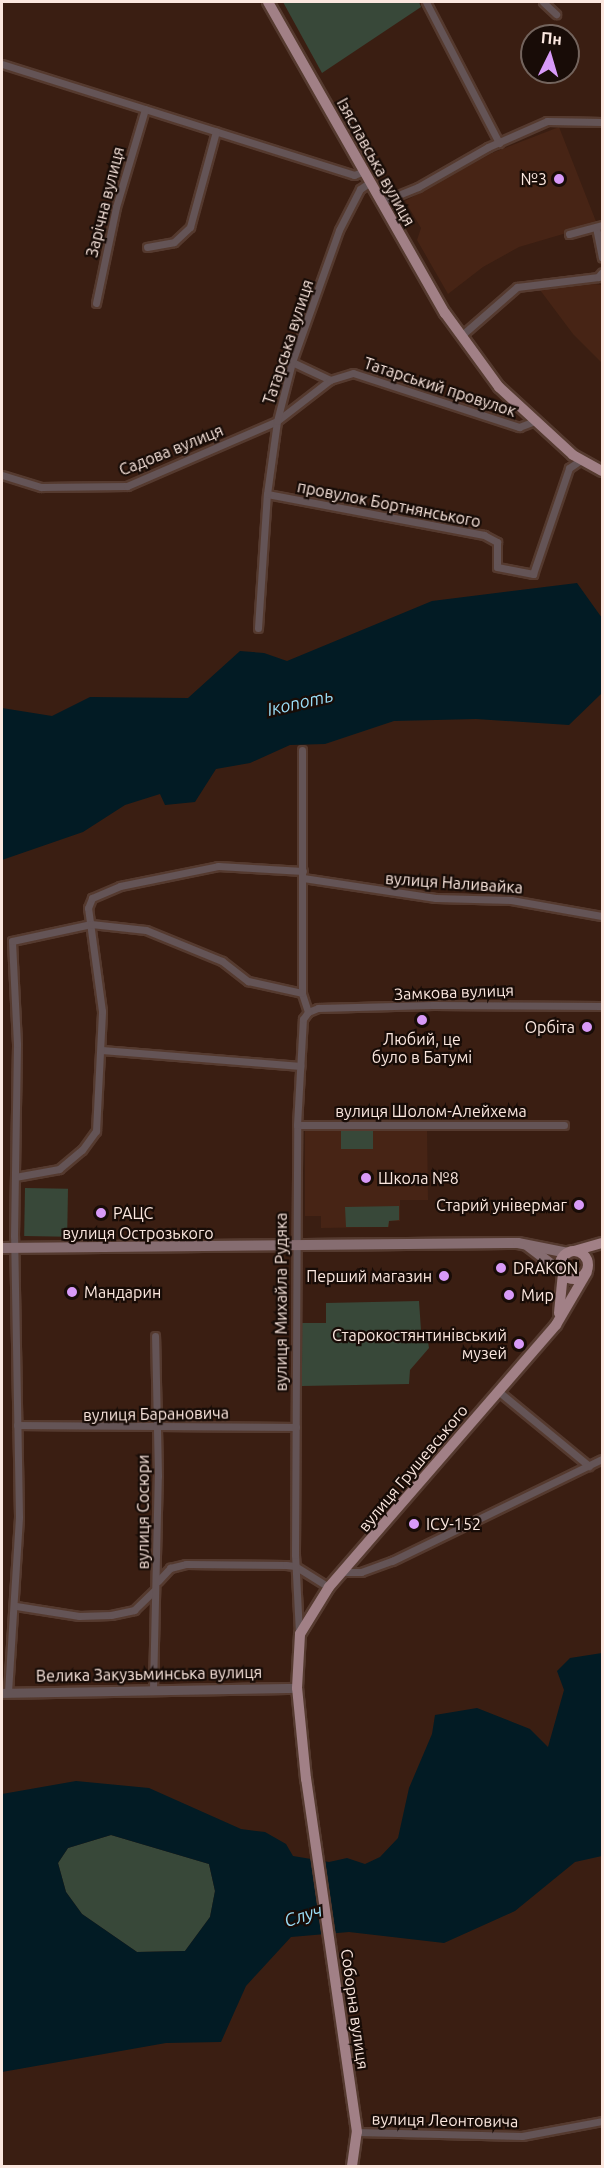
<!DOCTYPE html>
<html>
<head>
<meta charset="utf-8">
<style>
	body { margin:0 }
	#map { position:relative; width:604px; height:2168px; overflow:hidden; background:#3a1e12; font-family:Ubuntu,sans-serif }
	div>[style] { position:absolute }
	.built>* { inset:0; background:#472415 }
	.green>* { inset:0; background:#384839; transform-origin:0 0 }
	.water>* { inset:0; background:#021b24 }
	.roads { filter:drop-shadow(2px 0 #553a2f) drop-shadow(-2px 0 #553a2f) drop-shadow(0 2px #553a2f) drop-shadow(0 -2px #553a2f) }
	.minor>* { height:7px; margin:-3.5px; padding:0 3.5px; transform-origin:3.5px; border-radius:3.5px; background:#645456 }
	.tertiary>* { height:9px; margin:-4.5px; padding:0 4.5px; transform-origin:4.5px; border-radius:4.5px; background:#645456 }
	.secondary>* { height:10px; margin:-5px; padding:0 5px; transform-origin:5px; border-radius:5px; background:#866d71 }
	.primary>* { height:10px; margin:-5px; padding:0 5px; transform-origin:5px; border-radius:5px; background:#a18086 }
	.primary>.ring { margin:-5px; padding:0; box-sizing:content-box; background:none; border:10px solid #a18086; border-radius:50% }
	.dots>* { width:16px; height:16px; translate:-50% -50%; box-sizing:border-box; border:3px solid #180c07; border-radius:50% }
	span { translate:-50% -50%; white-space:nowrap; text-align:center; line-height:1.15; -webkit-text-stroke:4.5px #180c07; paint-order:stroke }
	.street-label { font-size:16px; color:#fbe7df }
	.poi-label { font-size:16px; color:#fbe7df }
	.right { translate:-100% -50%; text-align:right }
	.left { translate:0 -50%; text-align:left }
	.water-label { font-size:18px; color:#9addf6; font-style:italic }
	.frame { position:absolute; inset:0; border:3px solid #fbe7df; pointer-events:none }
	.north { position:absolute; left:520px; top:24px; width:60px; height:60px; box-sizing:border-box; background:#180c07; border:2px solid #73645d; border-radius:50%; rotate:5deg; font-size:16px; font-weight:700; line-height:24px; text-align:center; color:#fbe7df }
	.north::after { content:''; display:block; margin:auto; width:21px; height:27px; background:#d89af8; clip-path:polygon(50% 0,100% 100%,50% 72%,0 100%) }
</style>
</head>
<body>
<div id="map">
	<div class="built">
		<div style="clip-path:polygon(559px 127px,597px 224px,519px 247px,483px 267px,448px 294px,417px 240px,421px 228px,405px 201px,492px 153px)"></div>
		<div style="clip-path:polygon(586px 283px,602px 285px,602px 363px,573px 334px,540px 290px)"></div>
		<div style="clip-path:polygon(427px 1127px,428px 1200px,400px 1200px,400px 1221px,389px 1221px,389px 1227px,321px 1228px,321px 1216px,305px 1216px,305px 1128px)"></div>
	</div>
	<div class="green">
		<div style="clip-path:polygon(283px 2px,419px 2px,421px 7px,322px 73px)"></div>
		<div style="left:341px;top:1129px;width:32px;height:20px"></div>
		<div style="left:25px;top:1188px;width:43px;height:48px;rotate:1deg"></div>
		<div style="clip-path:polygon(399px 1206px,399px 1220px,389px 1221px,388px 1227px,346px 1227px,345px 1207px)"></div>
		<div style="clip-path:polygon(419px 1301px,421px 1330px,427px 1335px,429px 1348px,410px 1370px,409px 1384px,302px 1386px,302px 1323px,326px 1323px,326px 1303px)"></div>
		<div style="clip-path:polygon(111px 1835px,209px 1864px,215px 1891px,210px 1917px,185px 1951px,137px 1952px,82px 1914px,66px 1892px,58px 1863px,68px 1848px)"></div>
	</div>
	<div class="water">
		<div style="clip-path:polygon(577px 583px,602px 618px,602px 693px,569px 725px,476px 719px,394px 721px,325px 744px,290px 745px,250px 763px,216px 769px,195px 802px,165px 805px,160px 794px,125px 805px,83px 832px,2px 860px,2px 708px,52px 716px,90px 697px,188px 698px,240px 651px,264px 653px,287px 661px,432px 601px)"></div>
		<div style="clip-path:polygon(evenodd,602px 1653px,602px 1856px,575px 1862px,515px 1911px,444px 1943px,349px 1932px,291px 1937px,246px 1986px,221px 2042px,166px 2043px,2px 2072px,2px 1794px,76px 1781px,149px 1788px,241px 1829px,265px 1832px,286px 1844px,293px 1856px,329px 1862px,347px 1858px,365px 1864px,380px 1857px,398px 1838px,409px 1788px,432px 1734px,435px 1715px,477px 1708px,530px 1729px,548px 1747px,564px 1690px,557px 1671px,570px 1658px,602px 1653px,111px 1835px,209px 1864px,215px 1891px,210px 1917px,185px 1951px,137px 1952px,82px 1914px,66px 1892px,58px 1863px,68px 1848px,111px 1835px)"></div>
	</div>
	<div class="roads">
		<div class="minor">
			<div style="left:426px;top:2px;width:159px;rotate:62.6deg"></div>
			<div style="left:543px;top:2px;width:18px;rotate:43deg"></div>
			<div style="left:2px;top:64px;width:369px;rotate:17.5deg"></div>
			<div style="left:354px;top:175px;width:9px;rotate:-21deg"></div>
			<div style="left:381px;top:202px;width:40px;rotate:-22deg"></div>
			<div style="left:418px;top:187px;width:81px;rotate:-29.7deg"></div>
			<div style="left:488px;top:147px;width:64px;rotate:-23.8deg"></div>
			<div style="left:547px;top:121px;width:55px;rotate:1deg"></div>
			<div style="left:596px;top:227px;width:31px;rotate:79deg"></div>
			<div style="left:569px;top:234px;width:34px;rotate:-15deg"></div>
			<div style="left:147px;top:247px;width:27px;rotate:-10deg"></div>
			<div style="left:174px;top:242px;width:22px;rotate:-43deg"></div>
			<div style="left:190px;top:227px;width:99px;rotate:-74.8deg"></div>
			<div style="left:96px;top:303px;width:98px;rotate:-78.2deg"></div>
			<div style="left:116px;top:207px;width:102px;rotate:-73.5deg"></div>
			<div style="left:462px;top:335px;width:73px;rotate:-41.1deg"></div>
			<div style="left:517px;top:287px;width:82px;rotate:-7deg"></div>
			<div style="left:598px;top:277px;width:6px;rotate:-51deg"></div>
			<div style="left:292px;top:362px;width:42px;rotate:25.3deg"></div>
			<div style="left:2px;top:475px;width:41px;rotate:17.1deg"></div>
			<div style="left:41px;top:487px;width:86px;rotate:-0.7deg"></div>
			<div style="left:127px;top:486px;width:163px;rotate:-23.4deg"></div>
			<div style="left:277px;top:421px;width:67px;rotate:-37.7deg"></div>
			<div style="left:330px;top:380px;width:24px;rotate:-17deg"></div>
			<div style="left:353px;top:373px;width:175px;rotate:18deg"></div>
			<div style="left:519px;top:427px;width:17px;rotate:-21deg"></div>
			<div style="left:267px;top:494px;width:221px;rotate:10.7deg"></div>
			<div style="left:484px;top:535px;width:15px;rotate:28deg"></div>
			<div style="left:497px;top:542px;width:25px;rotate:90deg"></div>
			<div style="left:497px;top:567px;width:37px;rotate:11deg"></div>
			<div style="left:533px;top:574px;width:112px;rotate:-71.2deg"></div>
			<div style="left:569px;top:468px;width:14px;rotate:-34deg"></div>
			<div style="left:258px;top:628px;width:134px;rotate:-86.2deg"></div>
			<div style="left:267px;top:494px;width:74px;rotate:-82.2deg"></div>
			<div style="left:277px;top:421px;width:61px;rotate:-75.7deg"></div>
			<div style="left:292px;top:362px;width:140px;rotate:-70.4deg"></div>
			<div style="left:339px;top:230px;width:46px;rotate:-62.9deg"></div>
			<div style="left:360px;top:189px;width:11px;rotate:-34deg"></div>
			<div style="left:303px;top:878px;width:134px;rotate:8.6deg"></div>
			<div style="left:436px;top:898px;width:75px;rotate:1.5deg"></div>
			<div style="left:511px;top:900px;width:92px;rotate:10deg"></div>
			<div style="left:308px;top:1012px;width:11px;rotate:-22deg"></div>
			<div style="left:318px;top:1008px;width:115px;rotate:-1.5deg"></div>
			<div style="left:433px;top:1005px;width:169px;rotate:0.3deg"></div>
			<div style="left:102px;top:1050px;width:199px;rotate:4.6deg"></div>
			<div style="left:297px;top:1125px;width:267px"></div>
			<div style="left:15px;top:1177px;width:45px;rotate:-10.3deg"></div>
			<div style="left:59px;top:1169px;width:30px;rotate:-40deg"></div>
			<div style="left:82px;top:1150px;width:24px;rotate:-54deg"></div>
			<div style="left:96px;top:1131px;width:120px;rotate:-87.1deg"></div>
			<div style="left:102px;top:1011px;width:104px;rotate:-97.7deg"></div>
			<div style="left:88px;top:908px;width:11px;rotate:-68deg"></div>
			<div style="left:92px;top:898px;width:30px;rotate:-23deg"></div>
			<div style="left:120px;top:886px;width:100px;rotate:-11.5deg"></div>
			<div style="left:218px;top:866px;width:85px;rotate:3.4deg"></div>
			<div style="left:498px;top:1391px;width:118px;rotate:39.5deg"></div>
			<div style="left:17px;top:1425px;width:279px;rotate:0.4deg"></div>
			<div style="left:346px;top:1572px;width:15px"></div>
			<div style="left:361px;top:1572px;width:33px;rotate:-20deg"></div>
			<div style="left:392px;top:1561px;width:233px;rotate:-25.9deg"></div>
			<div style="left:158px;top:1581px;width:18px;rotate:-47deg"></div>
			<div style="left:170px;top:1568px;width:16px;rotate:-14deg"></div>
			<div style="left:186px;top:1564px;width:100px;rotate:0.6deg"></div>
			<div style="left:286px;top:1565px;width:9px;rotate:6deg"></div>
			<div style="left:295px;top:1566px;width:40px;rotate:32deg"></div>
			<div style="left:16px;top:1606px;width:64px;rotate:9deg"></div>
			<div style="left:79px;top:1616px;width:32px;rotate:-2deg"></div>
			<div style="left:111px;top:1615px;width:24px;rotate:-12deg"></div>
			<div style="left:134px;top:1610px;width:28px;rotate:-44deg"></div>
			<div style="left:299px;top:1633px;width:78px;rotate:-92.9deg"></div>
			<div style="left:295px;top:1555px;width:430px;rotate:-89.7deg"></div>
			<div style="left:297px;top:1125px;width:106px;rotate:-86.8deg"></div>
			<div style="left:303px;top:1019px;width:9px;rotate:-54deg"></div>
			<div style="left:308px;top:1012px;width:20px;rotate:-108deg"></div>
			<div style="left:302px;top:993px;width:243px;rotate:-90deg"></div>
			<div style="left:153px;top:1689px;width:213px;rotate:-88.7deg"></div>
			<div style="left:158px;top:1476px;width:140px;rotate:-91.2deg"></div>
			<div style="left:8px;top:1692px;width:175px;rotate:-86.4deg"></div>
			<div style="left:19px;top:1517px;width:281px;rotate:-91deg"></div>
			<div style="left:14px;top:1236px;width:192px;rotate:-89.1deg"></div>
			<div style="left:17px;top:1044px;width:103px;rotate:-92.8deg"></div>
			<div style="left:12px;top:941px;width:81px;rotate:-12.1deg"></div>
			<div style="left:91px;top:924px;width:55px;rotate:6.2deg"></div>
			<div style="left:146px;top:930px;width:82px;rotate:22.2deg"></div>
			<div style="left:222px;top:961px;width:33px;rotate:38deg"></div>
			<div style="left:248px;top:981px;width:55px;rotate:12.5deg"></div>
			<div style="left:357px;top:2132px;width:165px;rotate:1.4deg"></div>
			<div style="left:522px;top:2136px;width:81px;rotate:-10.6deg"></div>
		</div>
		<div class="tertiary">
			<div style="left:2px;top:1693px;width:295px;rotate:-1deg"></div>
		</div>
		<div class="secondary">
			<div style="left:528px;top:1246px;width:44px;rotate:37.6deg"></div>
			<div style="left:2px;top:1248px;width:516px;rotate:-0.56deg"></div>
			<div style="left:518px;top:1243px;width:51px;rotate:11.3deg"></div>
		</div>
		<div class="primary">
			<div style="left:268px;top:2px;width:358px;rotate:60.4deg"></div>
			<div style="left:445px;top:313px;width:92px;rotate:53.9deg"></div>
			<div style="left:499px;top:387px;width:100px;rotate:42.6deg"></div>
			<div style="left:573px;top:455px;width:33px;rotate:29deg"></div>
			<div style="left:574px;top:1251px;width:29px;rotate:-16deg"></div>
			<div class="ring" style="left:560px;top:1251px;width:18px;height:18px"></div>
			<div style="left:559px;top:1313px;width:40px;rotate:-84.3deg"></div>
			<div style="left:352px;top:2166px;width:34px;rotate:-82deg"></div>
			<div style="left:357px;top:2132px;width:357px;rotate:-98.2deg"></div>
			<div style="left:306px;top:1779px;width:91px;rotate:-95.6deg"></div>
			<div style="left:297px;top:1688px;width:54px;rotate:-86.8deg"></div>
			<div style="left:300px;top:1634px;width:55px;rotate:-58.3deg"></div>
			<div style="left:329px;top:1587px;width:347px;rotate:-49.1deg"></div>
			<div style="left:556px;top:1325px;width:61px;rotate:-59.7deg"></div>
		</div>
	</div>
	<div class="dots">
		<div style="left:559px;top:179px;background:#d89af8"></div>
		<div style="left:422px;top:1020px;background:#d89af8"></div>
		<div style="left:587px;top:1027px;background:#d89af8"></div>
		<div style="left:366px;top:1178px;background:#d89af8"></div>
		<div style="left:579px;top:1205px;background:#d89af8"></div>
		<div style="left:101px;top:1213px;background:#d89af8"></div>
		<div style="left:501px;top:1268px;background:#d89af8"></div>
		<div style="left:444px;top:1276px;background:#d89af8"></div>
		<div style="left:72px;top:1292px;background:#d89af8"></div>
		<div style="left:509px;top:1295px;background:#d89af8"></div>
		<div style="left:519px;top:1344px;background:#d89af8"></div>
		<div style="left:414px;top:1524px;background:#d89af8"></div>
	</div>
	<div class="street-label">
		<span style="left:376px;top:162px;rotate:61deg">Ізяславська вулиця</span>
		<span style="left:105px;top:202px;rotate:-76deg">Зарічна вулиця</span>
		<span style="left:288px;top:342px;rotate:-72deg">Татарська вулиця</span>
		<span style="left:440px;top:387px;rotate:18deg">Татарський провулок</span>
		<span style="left:171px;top:450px;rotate:-22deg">Садова вулиця</span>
		<span style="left:389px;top:504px;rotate:11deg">провулок Бортнянського</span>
		<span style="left:454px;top:883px;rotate:4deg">вулиця Наливайка</span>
		<span style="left:454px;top:992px;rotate:-2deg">Замкова вулиця</span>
		<span style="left:431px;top:1111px">вулиця Шолом-Алейхема</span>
		<span style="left:138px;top:1233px">вулиця Острозького</span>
		<span style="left:281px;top:1302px;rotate:-90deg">вулиця Михайла Рудяка</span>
		<span style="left:156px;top:1414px;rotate:-1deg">вулиця Барановича</span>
		<span style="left:413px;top:1468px;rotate:-50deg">вулиця Грушевського</span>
		<span style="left:143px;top:1512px;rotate:-90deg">вулиця Сосюри</span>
		<span style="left:149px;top:1674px;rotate:-1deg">Велика Закузьминська вулиця</span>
		<span style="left:355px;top:2009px;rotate:82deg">Соборна вулиця</span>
		<span style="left:445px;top:2120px;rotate:1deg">вулиця Леонтовича</span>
	</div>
	<div class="poi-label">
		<span class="right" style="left:547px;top:179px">№3</span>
		<span class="right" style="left:575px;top:1027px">Орбіта</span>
		<span style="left:422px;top:1048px">Любий, це<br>було в Батумі</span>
		<span class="left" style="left:378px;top:1178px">Школа №8</span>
		<span class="right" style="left:567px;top:1205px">Старий універмаг</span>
		<span class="left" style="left:113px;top:1213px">РАЦС</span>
		<span class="left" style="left:513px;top:1268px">DRAKON</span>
		<span class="right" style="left:432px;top:1276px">Перший магазин</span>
		<span class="left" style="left:84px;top:1292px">Мандарин</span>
		<span class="left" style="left:521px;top:1295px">Мир</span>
		<span class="right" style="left:507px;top:1344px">Старокостянтинівський<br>музей</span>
		<span class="left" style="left:426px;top:1524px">ІСУ-152</span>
	</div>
	<div class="water-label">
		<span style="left:300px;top:702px;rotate:-13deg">Ікопоть</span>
		<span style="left:303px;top:1915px;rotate:-18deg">Случ</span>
	</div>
	<div class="frame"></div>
	<div class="north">Пн</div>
</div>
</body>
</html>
